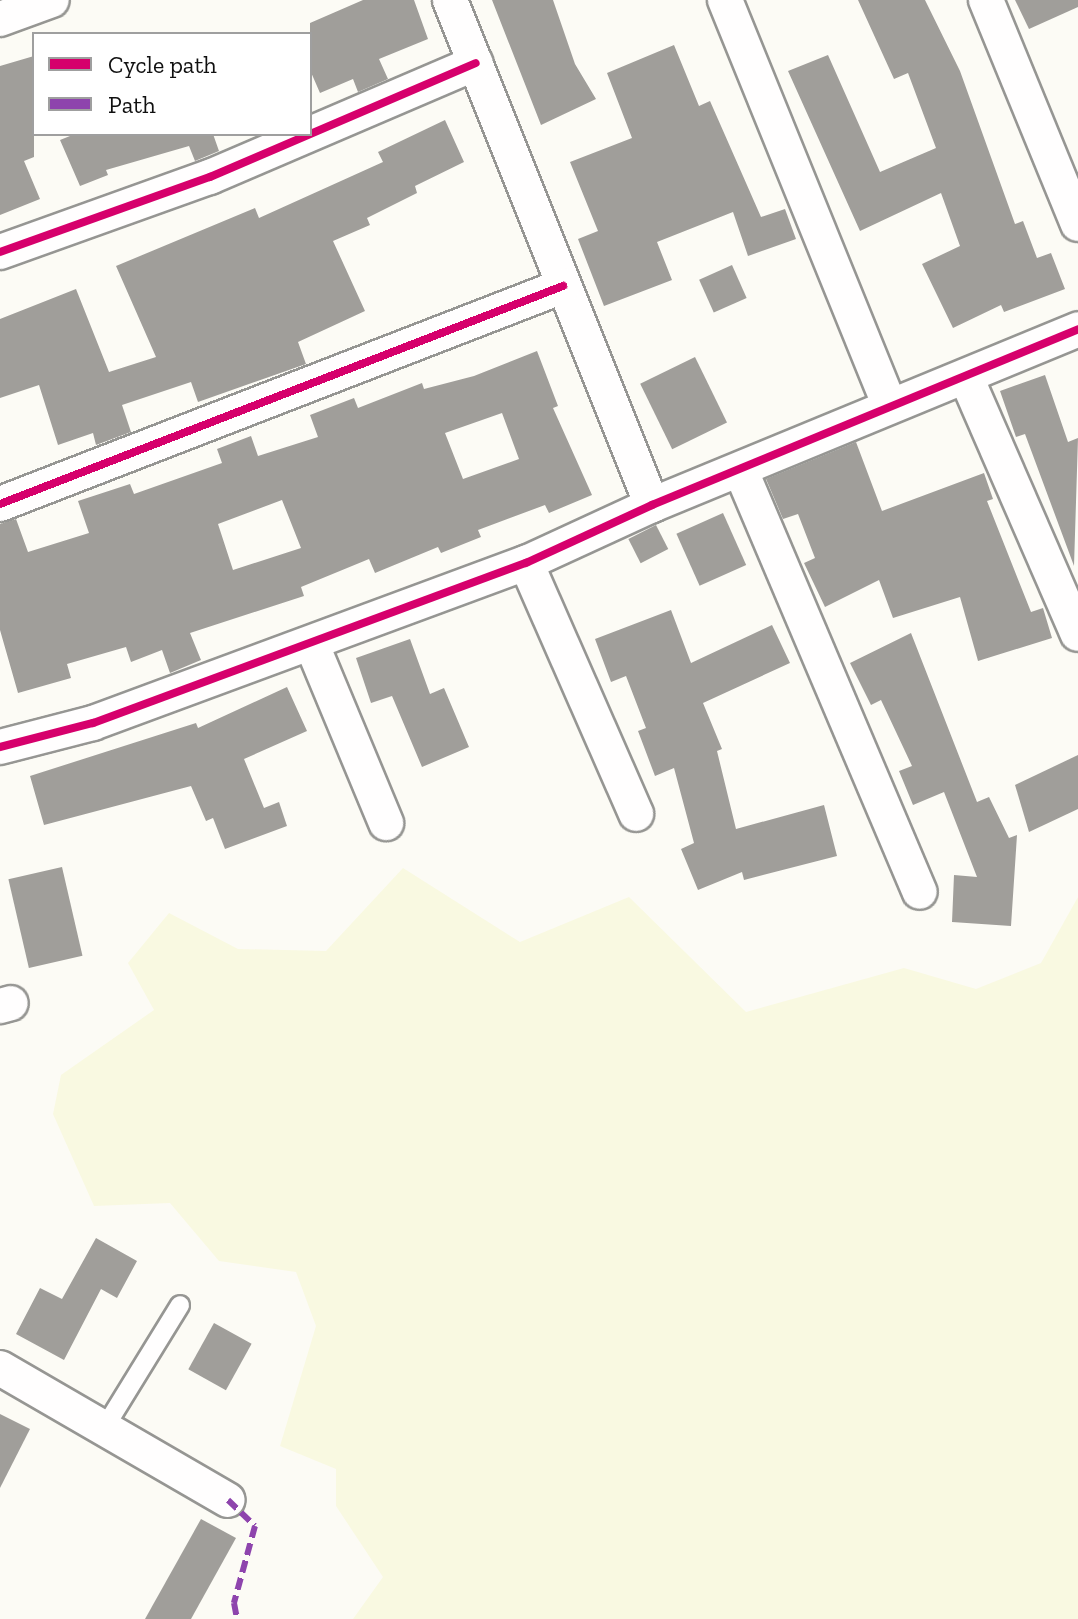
<!DOCTYPE html>
<html>
<head>
<meta charset="utf-8">
<style>
	body { margin:0 }
	#map { position:relative; width:1078px; height:1619px; overflow:hidden; background:#fcfbf5; font-family:"Zilla Slab",serif }
	div>[style] { position:absolute }
	.farmland>* { inset:0; background:#f9f9e1 }
	.building>* { inset:0; background:#a09e9a; transform-origin:0 0 }
	.roads { filter:drop-shadow(2px 0 #969693) drop-shadow(-2px 0 #969693) drop-shadow(0 2px #969693) drop-shadow(0 -2px #969693) }
	.service>* { height:18px; margin:-9px; padding:0 9px; transform-origin:9px; border-radius:9px; background:#fffefe }
	.minor>* { height:34px; margin:-17px; padding:0 17px; transform-origin:17px; border-radius:17px; background:#fffefe }
	.quiet>* { height:6px; margin-top:-3px; transform-origin:0; background:repeating-linear-gradient(90deg,#8e44ad 0 12px,transparent 0 18px) }
	.cycleway>* { height:8px; margin:-4px; padding:0 4px; transform-origin:4px; border-radius:4px; background:#d6006c }
	span { translate:-50% -50%; white-space:nowrap; text-align:center; line-height:1.15; -webkit-text-stroke:8px #fff; paint-order:stroke }
	.legend { position:absolute; left:32px; top:32px; width:280px; height:104px; box-sizing:border-box; background:#fff; border:2px solid #9f9f9f; margin:0; padding:10px 14px; list-style:none; font-size:24px; color:#101010 }
	.legend li { display:flex; align-items:center; gap:16px; height:40px }
	.legend b { width:40px; border:2px solid #9f9f9f }
</style>
</head>
<body>
<div id="map">
	<div class="farmland">
		<div style="clip-path:polygon(403px 868px,520px 942px,629px 897px,746px 1012px,904px 968px,976px 989px,1041px 963px,1078px 897px,1078px 1619px,353px 1619px,383px 1577px,336px 1506px,336px 1469px,280px 1446px,316px 1326px,296px 1272px,219px 1261px,170px 1203px,94px 1206px,53px 1114px,61px 1075px,154px 1010px,128px 963px,169px 913px,238px 949px,326px 951px)"></div>
	</div>
	<div class="building">
		<div style="clip-path:polygon(363px 0,414px 0,428px 39px,379px 59px,388px 79px,358px 92px,353px 79px,320px 93px,310px 70px,310px 23px)"></div>
		<div style="clip-path:polygon(492px 0,553px 0,575px 64px,596px 99px,541px 125px)"></div>
		<div style="clip-path:polygon(858px 0,925px 0,960px 71px,1015px 224px,1023px 221px,1037px 258px,1051px 253px,1065px 289px,1004px 312px,1001px 305px,953px 328px,922px 264px,960px 246px,941px 193px,860px 231px,788px 71px,828px 55px,880px 172px,936px 148px,908px 73px,894px 79px)"></div>
		<div style="clip-path:polygon(1015px 0,1078px 0,1078px 7px,1029px 29px)"></div>
		<div style="clip-path:polygon(674px 45px,699px 106px,710px 101px,761px 217px,785px 209px,796px 239px,748px 256px,733px 212px,657px 242px,672px 280px,604px 306px,578px 239px,598px 231px,570px 162px,632px 138px,607px 73px)"></div>
		<div style="clip-path:polygon(34px 56px,34px 157px,24px 161px,40px 199px,0 215px,0 66px)"></div>
		<div style="clip-path:polygon(445px 120px,464px 162px,415px 186px,417px 193px,367px 218px,370px 225px,333px 241px,365px 311px,298px 342px,306px 364px,198px 402px,191px 382px,122px 405px,131px 432px,96px 445px,93px 433px,58px 445px,39px 385px,0 398px,0 319px,76px 289px,109px 372px,156px 357px,116px 266px,255px 208px,259px 218px,383px 162px,378px 152px)"></div>
		<div style="clip-path:polygon(75px 134px,213px 134px,219px 151px,195px 161px,189px 146px,106px 170px,108px 175px,80px 186px,60px 140px)"></div>
		<div style="left:732px;top:265px;width:36px;height:36px;rotate:66deg"></div>
		<div style="clip-path:polygon(evenodd,537px 351px,558px 406px,553px 408px,592px 495px,549px 513px,545px 505px,478px 530px,481px 537px,441px 553px,438px 547px,375px 573px,369px 559px,301px 587px,304px 596px,190px 633px,201px 660px,170px 673px,162px 650px,131px 662px,126px 647px,67px 664px,71px 678px,18px 693px,0 630px,0 524px,16px 519px,28px 552px,89px 533px,78px 501px,130px 484px,134px 494px,222px 463px,217px 449px,251px 436px,258px 456px,318px 437px,310px 415px,354px 398px,358px 408px,422px 383px,424px 389px,474px 376px,537px 351px,502px 413px,519px 459px,463px 479px,445px 433px,502px 413px,537px 351px,282px 500px,301px 548px,233px 570px,218px 524px,282px 500px)"></div>
		<div style="left:695px;top:357px;width:73px;height:61px;rotate:64deg"></div>
		<div style="clip-path:polygon(1045px 375px,1068px 442px,1078px 438px,1074px 566px,1025px 434px,1016px 437px,1000px 391px)"></div>
		<div style="clip-path:polygon(856px 442px,882px 511px,984px 473px,993px 499px,987px 501px,1031px 612px,1043px 608px,1052px 638px,978px 661px,960px 597px,893px 618px,879px 580px,825px 607px,804px 563px,815px 558px,798px 514px,783px 519px,766px 479px)"></div>
		<div style="left:723px;top:513px;width:57px;height:51px;rotate:66deg"></div>
		<div style="left:656px;top:525px;width:27px;height:31px;rotate:63deg"></div>
		<div style="clip-path:polygon(671px 610px,691px 663px,772px 625px,790px 663px,703px 703px,722px 749px,717px 751px,736px 829px,824px 805px,837px 856px,744px 880px,742px 872px,698px 890px,681px 849px,694px 843px,674px 768px,655px 776px,638px 731px,646px 728px,626px 676px,611px 682px,595px 639px)"></div>
		<div style="clip-path:polygon(911px 633px,977px 802px,989px 797px,1009px 838px,1017px 835px,1011px 926px,952px 922px,954px 875px,977px 877px,944px 792px,913px 805px,899px 771px,912px 766px,881px 700px,871px 705px,850px 663px)"></div>
		<div style="clip-path:polygon(410px 639px,430px 694px,444px 688px,469px 747px,422px 767px,392px 696px,371px 703px,356px 658px)"></div>
		<div style="clip-path:polygon(287px 687px,307px 731px,244px 759px,264px 808px,279px 802px,287px 826px,225px 849px,213px 818px,206px 821px,191px 786px,44px 825px,30px 776px,196px 723px,198px 728px)"></div>
		<div style="clip-path:polygon(1078px 755px,1078px 809px,1029px 832px,1015px 785px)"></div>
		<div style="left:62px;top:867px;width:91px;height:55px;rotate:77deg"></div>
		<div style="clip-path:polygon(96px 1238px,137px 1261px,117px 1298px,101px 1289px,64px 1360px,16px 1334px,40px 1288px,62px 1299px)"></div>
		<div style="left:214px;top:1323px;width:43px;height:53px;rotate:29deg"></div>
		<div style="clip-path:polygon(0 1414px,30px 1429px,0 1488px)"></div>
		<div style="clip-path:polygon(201px 1519px,236px 1538px,191px 1619px,145px 1619px)"></div>
	</div>
	<div class="roads">
		<div class="service">
			<div style="left:105px;top:1427px;width:143px;rotate:-58.4deg"></div>
		</div>
		<div class="minor">
			<div style="left:450px;top:0;width:544px;rotate:68.2deg"></div>
			<div style="left:725px;top:0;width:438px;rotate:67.9deg"></div>
			<div style="left:986px;top:0;width:242px;rotate:67.7deg"></div>
			<div style="left:0;top:19px;width:55px;rotate:-20.1deg"></div>
			<div style="left:0;top:252px;width:223px;rotate:-19.7deg"></div>
			<div style="left:210px;top:177px;width:289px;rotate:-23.2deg"></div>
			<div style="left:966px;top:377px;width:280px;rotate:66.5deg"></div>
			<div style="left:741px;top:471px;width:457px;rotate:67deg"></div>
			<div style="left:0;top:504px;width:604px;rotate:-21.17deg"></div>
			<div style="left:526px;top:563px;width:274px;rotate:66.3deg"></div>
			<div style="left:312px;top:645px;width:193px;rotate:67.4deg"></div>
			<div style="left:0;top:747px;width:96px;rotate:-14.5deg"></div>
			<div style="left:93px;top:723px;width:462px;rotate:-20.3deg"></div>
			<div style="left:526px;top:563px;width:139px;rotate:-24.7deg"></div>
			<div style="left:652px;top:505px;width:461px;rotate:-22.4deg"></div>
			<div style="left:0;top:1006px;width:11px;rotate:-15deg"></div>
			<div style="left:0;top:1368px;width:263px;rotate:30.1deg"></div>
		</div>
	</div>
	<div class="quiet">
		<div style="left:228px;top:1500px;width:37px;rotate:44deg"></div>
		<div style="left:255px;top:1526px;width:80px;rotate:105.3deg"></div>
		<div style="left:234px;top:1603px;width:16px;rotate:79deg"></div>
	</div>
	<div class="cycleway">
		<div style="left:0;top:252px;width:223px;rotate:-19.7deg"></div>
		<div style="left:210px;top:177px;width:289px;rotate:-23.2deg"></div>
		<div style="left:0;top:504px;width:604px;rotate:-21.17deg"></div>
		<div style="left:0;top:747px;width:96px;rotate:-14.5deg"></div>
		<div style="left:93px;top:723px;width:462px;rotate:-20.3deg"></div>
		<div style="left:526px;top:563px;width:139px;rotate:-24.7deg"></div>
		<div style="left:652px;top:505px;width:461px;rotate:-22.4deg"></div>
	</div>
	<ul class="legend">
	<li><b style="height:10px;background:#d6006c"></b>Cycle path</li>
	<li><b style="height:10px;background:#8e44ad"></b>Path</li>
	</ul>
</div>
</body>
</html>
